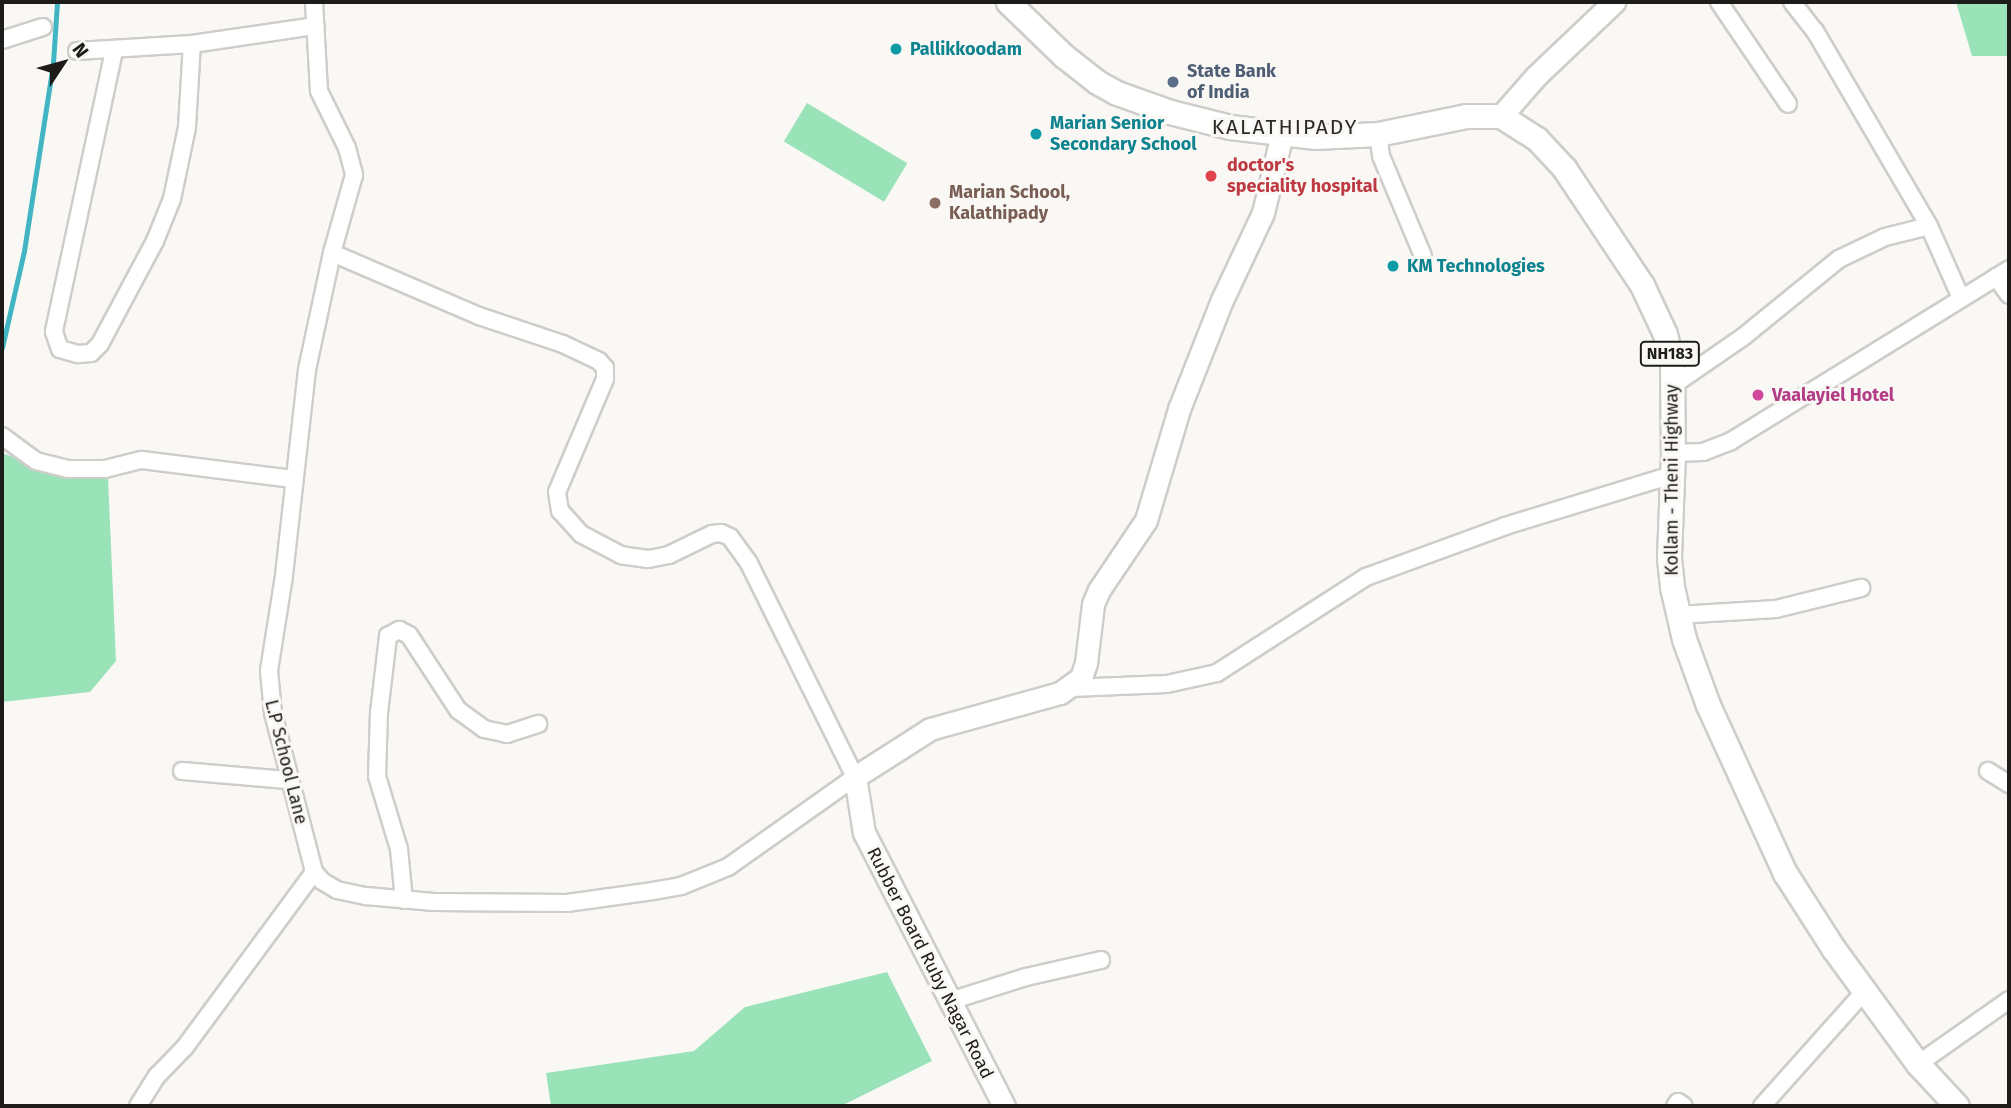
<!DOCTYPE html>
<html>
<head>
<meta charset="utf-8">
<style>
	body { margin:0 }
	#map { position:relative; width:2011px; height:1108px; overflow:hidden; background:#faf8f5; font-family:"Fira Sans",sans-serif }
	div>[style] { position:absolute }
	.green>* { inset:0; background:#9ae3b9; transform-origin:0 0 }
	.stream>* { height:4.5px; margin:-2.25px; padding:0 2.25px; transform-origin:2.25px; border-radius:2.25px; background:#41b5c2 }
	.roads { filter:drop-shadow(2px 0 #cfcdca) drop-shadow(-2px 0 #cfcdca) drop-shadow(0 2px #cfcdca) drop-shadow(0 -2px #cfcdca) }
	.minor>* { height:16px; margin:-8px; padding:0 8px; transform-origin:8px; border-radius:8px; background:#fff }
	.major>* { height:21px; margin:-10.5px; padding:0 10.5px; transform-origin:10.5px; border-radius:10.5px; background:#fff }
	.highway>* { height:23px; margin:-11.5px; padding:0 11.5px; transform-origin:11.5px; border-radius:11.5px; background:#fff }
	.dots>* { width:19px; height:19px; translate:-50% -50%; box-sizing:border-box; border:4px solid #faf8f5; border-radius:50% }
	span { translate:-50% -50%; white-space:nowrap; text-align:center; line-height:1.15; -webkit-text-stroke:6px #faf8f5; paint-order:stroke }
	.shield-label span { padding:2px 5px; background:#faf8f5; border:2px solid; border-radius:5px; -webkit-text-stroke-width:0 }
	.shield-label { font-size:16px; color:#1d1c1a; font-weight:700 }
	.culture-label { font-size:18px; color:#0d838f; font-weight:700 }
	.left { translate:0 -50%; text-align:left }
	.service-label { font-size:18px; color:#4e5e75; font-weight:700 }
	.health-label { font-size:18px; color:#be3a42; font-weight:700 }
	.education-label { font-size:18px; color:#785e54; font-weight:700 }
	.hotel-label { font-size:18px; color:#b23c85; font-weight:700 }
	.street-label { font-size:18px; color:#1d1c1a }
	.quarter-label { font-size:21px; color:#2d2b28; letter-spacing:2px }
	.frame { position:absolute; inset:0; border:4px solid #1d1c1a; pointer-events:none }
	.north { position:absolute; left:28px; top:28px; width:70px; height:70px; -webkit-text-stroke:5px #faf8f5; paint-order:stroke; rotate:54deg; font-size:19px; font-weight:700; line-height:28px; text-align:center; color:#1d1c1a }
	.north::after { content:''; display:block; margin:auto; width:24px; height:32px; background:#1d1c1a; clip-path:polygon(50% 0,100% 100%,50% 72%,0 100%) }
</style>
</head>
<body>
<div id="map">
	<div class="green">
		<div style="clip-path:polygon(1956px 2px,2009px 2px,2009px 56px,1972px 56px)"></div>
		<div style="left:807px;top:103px;width:117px;height:45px;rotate:31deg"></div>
		<div style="clip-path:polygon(5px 454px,56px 473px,108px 477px,116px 661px,90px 692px,2px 702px,2px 455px)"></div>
		<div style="clip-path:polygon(887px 972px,932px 1061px,841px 1106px,551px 1106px,546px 1073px,694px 1051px,745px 1007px)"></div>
	</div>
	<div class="stream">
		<div style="left:2px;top:348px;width:99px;rotate:-77.2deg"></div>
		<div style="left:24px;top:251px;width:190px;rotate:-81.2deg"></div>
		<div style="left:53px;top:63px;width:61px;rotate:-86.2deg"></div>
	</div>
	<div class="roads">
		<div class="minor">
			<div style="left:314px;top:2px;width:89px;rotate:86.8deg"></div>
			<div style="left:319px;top:91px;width:64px;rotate:63.8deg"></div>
			<div style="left:347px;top:148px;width:28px;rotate:75deg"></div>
			<div style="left:354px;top:175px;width:81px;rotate:105.8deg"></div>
			<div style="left:332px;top:253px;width:120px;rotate:102.1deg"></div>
			<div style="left:307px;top:370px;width:207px;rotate:96.4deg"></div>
			<div style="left:284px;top:576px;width:96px;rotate:99deg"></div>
			<div style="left:269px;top:671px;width:42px;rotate:84.6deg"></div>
			<div style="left:273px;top:713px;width:164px;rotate:75.5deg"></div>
			<div style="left:314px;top:872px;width:12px;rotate:48deg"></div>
			<div style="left:322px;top:881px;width:17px;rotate:31deg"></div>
			<div style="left:337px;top:890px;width:30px;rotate:12deg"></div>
			<div style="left:366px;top:896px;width:68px;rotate:5deg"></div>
			<div style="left:434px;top:902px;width:133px;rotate:0.4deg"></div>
			<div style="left:567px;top:903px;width:87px;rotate:-7.9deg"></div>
			<div style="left:653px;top:891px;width:28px;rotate:-10deg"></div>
			<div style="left:681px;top:886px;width:51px;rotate:-22deg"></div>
			<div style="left:728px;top:867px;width:156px;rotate:-35.3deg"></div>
			<div style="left:855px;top:777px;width:239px;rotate:-116.4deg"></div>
			<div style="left:749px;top:563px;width:32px;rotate:-126deg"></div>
			<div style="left:730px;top:537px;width:10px;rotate:-156deg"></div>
			<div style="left:721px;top:533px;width:9px;rotate:174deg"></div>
			<div style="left:712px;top:534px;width:48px;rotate:154deg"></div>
			<div style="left:669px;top:555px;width:21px;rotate:169deg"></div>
			<div style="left:648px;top:559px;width:27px;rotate:-172deg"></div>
			<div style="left:621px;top:555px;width:45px;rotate:-152.3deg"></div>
			<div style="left:581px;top:534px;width:31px;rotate:-132deg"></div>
			<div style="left:560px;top:511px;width:19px;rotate:-99deg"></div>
			<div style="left:557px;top:492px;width:123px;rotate:-67deg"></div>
			<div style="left:605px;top:379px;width:11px;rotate:-90deg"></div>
			<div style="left:605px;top:368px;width:9px;rotate:-131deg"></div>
			<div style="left:599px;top:361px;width:40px;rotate:-155deg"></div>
			<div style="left:563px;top:344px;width:89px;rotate:-161.6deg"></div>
			<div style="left:479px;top:316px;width:160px;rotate:-156.8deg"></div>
			<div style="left:1719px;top:2px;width:123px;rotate:55.9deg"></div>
			<div style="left:1792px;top:2px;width:37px;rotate:52deg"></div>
			<div style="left:1815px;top:31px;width:226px;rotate:59.7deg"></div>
			<div style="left:1929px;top:226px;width:79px;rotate:66deg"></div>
			<div style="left:2px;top:40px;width:43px;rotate:-17.6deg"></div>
			<div style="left:77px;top:51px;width:115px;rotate:-3.5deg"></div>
			<div style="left:192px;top:44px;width:125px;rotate:-8.3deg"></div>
			<div style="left:114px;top:51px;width:287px;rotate:102.1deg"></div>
			<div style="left:54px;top:332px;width:18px;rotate:71deg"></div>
			<div style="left:60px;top:349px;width:19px;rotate:16deg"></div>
			<div style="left:78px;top:354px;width:13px;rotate:-4deg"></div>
			<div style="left:91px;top:353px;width:13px;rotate:-45deg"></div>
			<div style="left:100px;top:344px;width:117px;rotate:-61.9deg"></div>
			<div style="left:155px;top:241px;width:45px;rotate:-68deg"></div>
			<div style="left:172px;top:199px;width:74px;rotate:-78.2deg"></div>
			<div style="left:187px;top:127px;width:83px;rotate:-86.6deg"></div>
			<div style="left:1378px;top:134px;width:22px;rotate:82deg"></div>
			<div style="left:1381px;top:156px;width:108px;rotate:67.2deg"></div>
			<div style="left:1996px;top:277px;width:22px;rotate:54deg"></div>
			<div style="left:1672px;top:386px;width:86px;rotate:-34.6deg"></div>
			<div style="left:1743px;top:337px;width:124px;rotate:-39.1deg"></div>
			<div style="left:1839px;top:259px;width:51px;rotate:-25.6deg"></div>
			<div style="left:1885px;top:237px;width:45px;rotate:-14deg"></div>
			<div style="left:2px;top:436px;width:42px;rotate:36.3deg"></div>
			<div style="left:36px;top:461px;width:33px;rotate:14deg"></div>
			<div style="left:68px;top:469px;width:37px"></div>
			<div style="left:105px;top:469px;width:38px;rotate:-14deg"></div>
			<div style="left:142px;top:460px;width:152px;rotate:7.2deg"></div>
			<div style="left:1673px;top:453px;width:30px;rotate:-2deg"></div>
			<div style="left:1703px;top:452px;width:30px;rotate:-21deg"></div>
			<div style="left:1731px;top:441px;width:327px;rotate:-31.7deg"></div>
			<div style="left:1678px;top:615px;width:98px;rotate:-3.5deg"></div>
			<div style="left:1776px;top:609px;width:88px;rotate:-13.9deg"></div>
			<div style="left:1071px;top:688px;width:96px;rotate:-2.4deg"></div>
			<div style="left:1167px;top:684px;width:51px;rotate:-12.4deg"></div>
			<div style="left:1217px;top:673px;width:177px;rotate:-32.8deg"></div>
			<div style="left:1366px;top:577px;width:148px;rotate:-20.1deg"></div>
			<div style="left:1505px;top:526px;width:175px;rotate:-17deg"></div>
			<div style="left:182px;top:771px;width:106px;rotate:4.9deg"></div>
			<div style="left:1988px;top:771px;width:25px;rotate:32deg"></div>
			<div style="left:404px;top:900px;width:51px;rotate:-95.6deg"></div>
			<div style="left:399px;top:849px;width:76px;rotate:-106.8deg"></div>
			<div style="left:377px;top:776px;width:63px;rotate:-88.2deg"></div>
			<div style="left:379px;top:713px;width:78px;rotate:-83.3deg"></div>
			<div style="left:388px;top:636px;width:13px;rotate:-29deg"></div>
			<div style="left:399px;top:630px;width:11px;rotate:27deg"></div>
			<div style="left:409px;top:635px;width:90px;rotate:56.8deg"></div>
			<div style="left:458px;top:710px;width:32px;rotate:36deg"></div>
			<div style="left:484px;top:729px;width:24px;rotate:12deg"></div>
			<div style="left:507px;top:734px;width:33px;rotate:-18deg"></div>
			<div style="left:950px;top:1001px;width:80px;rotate:-17.5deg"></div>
			<div style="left:1026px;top:977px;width:77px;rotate:-12.8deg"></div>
			<div style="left:1918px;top:1064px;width:111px;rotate:-35.1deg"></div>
			<div style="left:138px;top:1106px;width:36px;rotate:-58deg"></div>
			<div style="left:157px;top:1076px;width:40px;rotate:-46deg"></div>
			<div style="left:185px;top:1047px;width:217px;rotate:-53.6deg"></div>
			<div style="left:1675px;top:1106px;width:5px;rotate:-53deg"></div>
			<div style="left:1678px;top:1102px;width:7px;rotate:34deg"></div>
			<div style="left:1762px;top:1106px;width:154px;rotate:-48.2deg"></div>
		</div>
		<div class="major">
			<div style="left:1501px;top:116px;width:53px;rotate:-48.8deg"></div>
			<div style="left:1536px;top:76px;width:108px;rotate:-43.5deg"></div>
			<div style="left:1004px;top:1106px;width:307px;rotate:-117.1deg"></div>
			<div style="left:864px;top:833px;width:57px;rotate:-99.1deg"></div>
			<div style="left:855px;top:777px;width:89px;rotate:-32.6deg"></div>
			<div style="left:930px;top:729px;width:135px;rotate:-15.5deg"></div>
			<div style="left:1060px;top:693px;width:26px;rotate:-36deg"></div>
			<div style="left:1081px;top:678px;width:16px;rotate:-72deg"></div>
			<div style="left:1086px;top:663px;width:59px;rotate:-83.2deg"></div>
			<div style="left:1093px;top:604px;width:15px;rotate:-67deg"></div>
			<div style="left:1099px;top:590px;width:84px;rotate:-56.1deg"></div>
			<div style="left:1146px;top:520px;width:116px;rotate:-73.4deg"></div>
			<div style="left:1179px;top:409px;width:117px;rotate:-68.5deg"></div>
			<div style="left:1222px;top:300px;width:96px;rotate:-64.8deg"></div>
			<div style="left:1263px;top:213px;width:81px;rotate:-76.5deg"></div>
		</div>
		<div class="highway">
			<div style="left:1008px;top:2px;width:78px;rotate:44deg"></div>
			<div style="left:1064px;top:56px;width:42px;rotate:38.2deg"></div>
			<div style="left:1097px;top:82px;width:23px;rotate:29deg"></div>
			<div style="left:1117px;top:93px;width:56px;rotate:19.7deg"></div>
			<div style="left:1170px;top:112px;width:62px;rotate:14deg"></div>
			<div style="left:1230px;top:127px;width:86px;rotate:6.7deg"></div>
			<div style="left:1315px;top:137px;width:63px;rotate:-2.7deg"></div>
			<div style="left:1378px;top:134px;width:90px;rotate:-11.6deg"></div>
			<div style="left:1466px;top:116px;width:35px"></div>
			<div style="left:1501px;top:116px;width:43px;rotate:32.6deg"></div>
			<div style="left:1537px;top:139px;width:40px;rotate:47deg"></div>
			<div style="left:1564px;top:168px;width:141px;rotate:56.3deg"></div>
			<div style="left:1642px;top:285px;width:54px;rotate:64.9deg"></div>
			<div style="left:1665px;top:334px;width:31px;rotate:77deg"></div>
			<div style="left:1672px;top:364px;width:89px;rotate:89.4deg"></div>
			<div style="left:1673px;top:453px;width:105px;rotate:92.2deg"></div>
			<div style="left:1669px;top:558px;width:29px;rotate:84deg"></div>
			<div style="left:1672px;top:587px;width:53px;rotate:77deg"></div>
			<div style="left:1684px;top:639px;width:70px;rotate:70deg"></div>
			<div style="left:1708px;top:705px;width:185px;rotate:65.4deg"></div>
			<div style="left:1785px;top:873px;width:89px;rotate:57.4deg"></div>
			<div style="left:1833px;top:948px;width:144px;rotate:53.8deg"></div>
			<div style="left:1918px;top:1064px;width:57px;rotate:47.1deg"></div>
		</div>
	</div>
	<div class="dots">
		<div style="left:896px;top:49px;background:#0f9aa8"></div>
		<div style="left:1173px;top:82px;background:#5c6f8a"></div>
		<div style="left:1036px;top:134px;background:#0f9aa8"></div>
		<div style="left:1211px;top:176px;background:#e0444e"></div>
		<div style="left:935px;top:203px;background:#8d6e63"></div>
		<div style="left:1393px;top:266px;background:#0f9aa8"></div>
		<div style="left:1758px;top:395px;background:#d1479c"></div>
	</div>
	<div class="shield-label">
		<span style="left:1670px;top:354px">NH183</span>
	</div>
	<div class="culture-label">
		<span class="left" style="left:910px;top:49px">Pallikkoodam</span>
		<span class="left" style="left:1050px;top:134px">Marian Senior<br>Secondary School</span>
		<span class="left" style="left:1407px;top:266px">KM Technologies</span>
	</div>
	<div class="service-label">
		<span class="left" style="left:1187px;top:82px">State Bank<br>of India</span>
	</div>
	<div class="health-label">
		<span class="left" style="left:1227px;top:176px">doctor's<br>speciality hospital</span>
	</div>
	<div class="education-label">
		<span class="left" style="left:949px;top:203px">Marian School,<br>Kalathipady</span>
	</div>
	<div class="hotel-label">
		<span class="left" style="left:1772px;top:395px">Vaalayiel Hotel</span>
	</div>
	<div class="street-label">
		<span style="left:1672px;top:480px;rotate:-90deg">Kollam - Theni Highway</span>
		<span style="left:286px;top:762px;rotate:76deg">L.P School Lane</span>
		<span style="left:930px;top:963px;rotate:63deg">Rubber Board Ruby Nagar Road</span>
	</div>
	<div class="quarter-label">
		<span style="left:1285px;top:127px">KALATHIPADY</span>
	</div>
	<div class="frame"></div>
	<div class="north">N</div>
</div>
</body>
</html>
